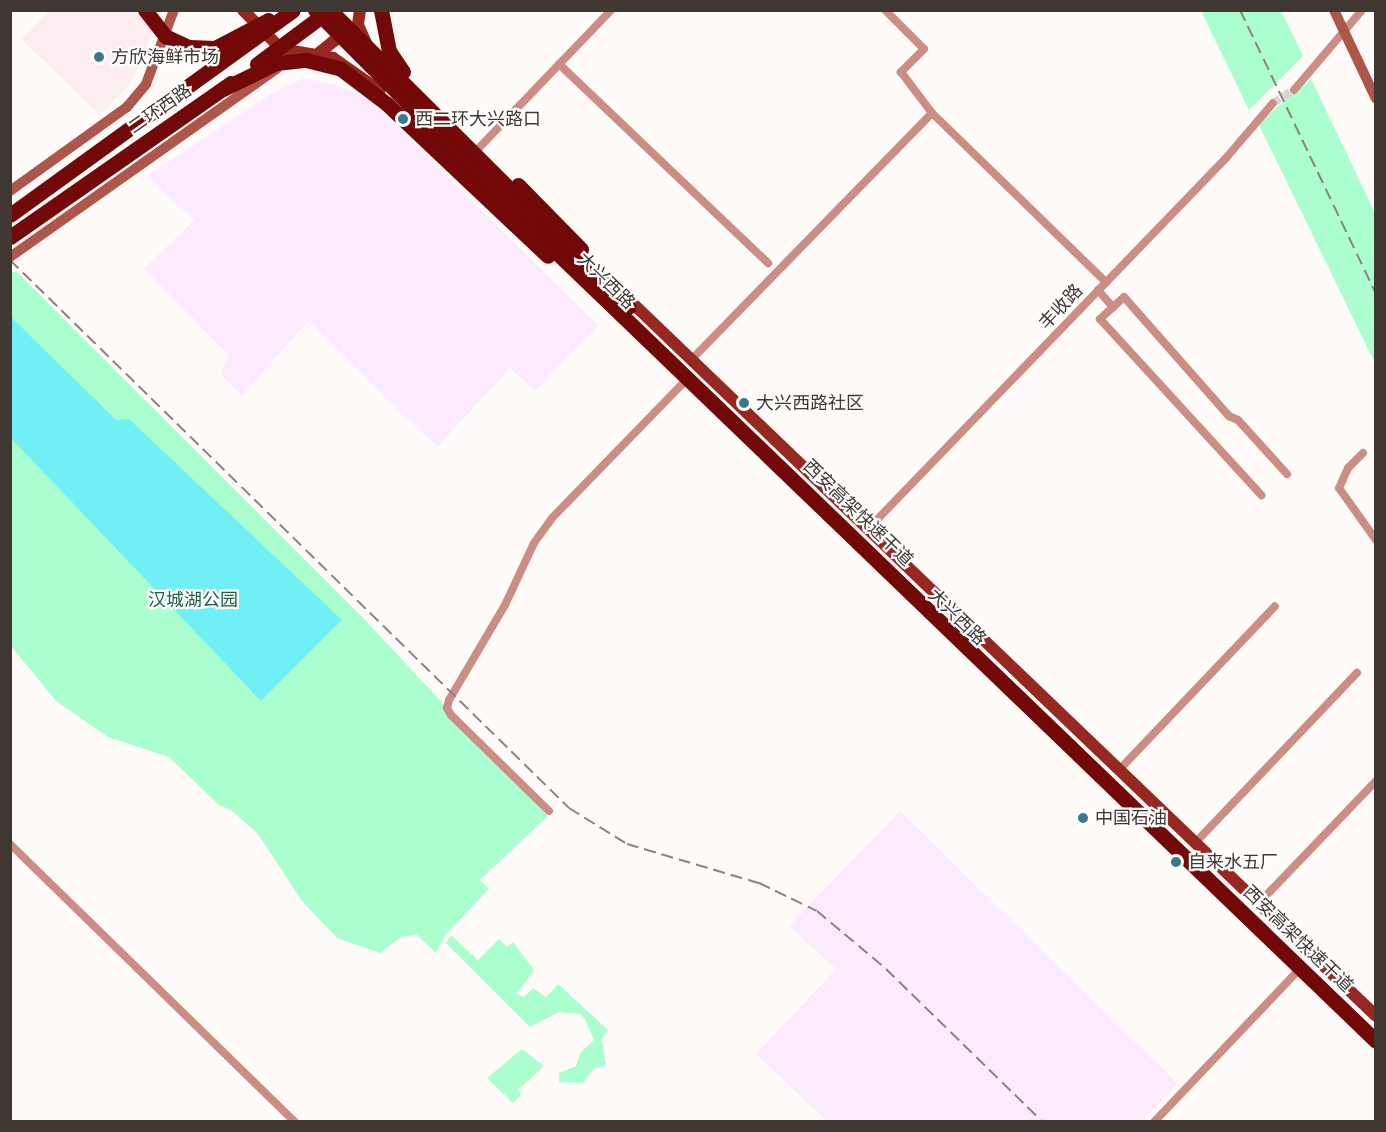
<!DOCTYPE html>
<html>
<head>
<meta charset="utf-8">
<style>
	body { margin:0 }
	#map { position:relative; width:1386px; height:1132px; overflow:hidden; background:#fefbf8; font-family:"Archivo Narrow","Noto Sans SC",sans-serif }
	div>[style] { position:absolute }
	.commercial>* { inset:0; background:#fcedf1 }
	.industrial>* { inset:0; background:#fcebfd }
	.green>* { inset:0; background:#abfece }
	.water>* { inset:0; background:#70eff5 }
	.street-tunnel>* { height:8px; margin-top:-4px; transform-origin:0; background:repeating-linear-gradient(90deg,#d8d4d0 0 8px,transparent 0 12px) }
	.street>* { height:8px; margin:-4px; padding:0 4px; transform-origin:4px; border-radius:4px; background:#cb8d84 }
	.secondary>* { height:10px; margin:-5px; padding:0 5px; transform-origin:5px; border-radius:5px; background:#ae564b }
	.primary>* { height:12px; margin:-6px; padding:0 6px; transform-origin:6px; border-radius:6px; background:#962821 }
	.highway>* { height:15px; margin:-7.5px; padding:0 7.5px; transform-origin:7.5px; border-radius:7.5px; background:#730808 }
	.rail>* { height:2px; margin-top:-1px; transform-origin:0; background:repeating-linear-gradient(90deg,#8a8480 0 12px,transparent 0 18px) }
	.dots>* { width:16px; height:16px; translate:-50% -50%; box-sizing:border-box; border:3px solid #fff; border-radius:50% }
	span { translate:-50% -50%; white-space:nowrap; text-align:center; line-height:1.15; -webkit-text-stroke:4.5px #fff; paint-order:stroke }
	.poi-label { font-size:18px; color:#3e3732 }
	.left { translate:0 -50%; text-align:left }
	.street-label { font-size:18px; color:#3e3732 }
	.park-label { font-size:18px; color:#1c5f3f }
	.frame { position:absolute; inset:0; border:12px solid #3e3732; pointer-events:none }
</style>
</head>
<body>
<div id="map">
	<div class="commercial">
		<div style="clip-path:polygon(49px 11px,163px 11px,131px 83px,100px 115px,21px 39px)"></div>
	</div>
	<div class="industrial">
		<div style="clip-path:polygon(304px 78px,334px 84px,370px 100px,598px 325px,535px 391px,510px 368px,437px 447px,308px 321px,242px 396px,221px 374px,228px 354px,144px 269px,194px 220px,147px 176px,269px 95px)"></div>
		<div style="clip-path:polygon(900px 811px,1178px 1084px,1142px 1121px,827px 1121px,756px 1054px,836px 969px,789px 926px)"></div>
	</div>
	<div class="green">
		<div style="clip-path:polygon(1201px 11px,1281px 11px,1303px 56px,1249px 110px)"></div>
		<div style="clip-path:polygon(1311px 79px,1375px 213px,1375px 363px,1258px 123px)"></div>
		<div style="clip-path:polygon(16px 271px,366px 621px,548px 816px,480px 880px,489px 889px,446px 934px,436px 953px,417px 935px,401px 937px,380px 953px,337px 938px,302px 901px,258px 834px,231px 810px,219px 805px,169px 757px,108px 737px,56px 701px,11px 646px,10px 274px)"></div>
		<div style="clip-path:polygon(451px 935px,478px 960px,499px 939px,507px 947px,513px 942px,534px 970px,517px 994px,524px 997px,533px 988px,546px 997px,558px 984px,608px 1030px,602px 1039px,606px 1066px,593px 1069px,583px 1083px,559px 1082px,559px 1073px,576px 1066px,580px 1053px,594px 1040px,585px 1019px,580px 1014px,559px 1012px,530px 1027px,446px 943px)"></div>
		<div style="clip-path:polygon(522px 1049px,544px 1066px,519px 1089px,521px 1095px,513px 1103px,487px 1078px)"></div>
	</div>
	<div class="water">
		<div style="clip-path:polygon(11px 317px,116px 420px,129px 419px,342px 620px,261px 701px,11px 438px)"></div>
	</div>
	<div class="street-tunnel">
		<div style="left:1273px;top:103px;width:25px;rotate:-32deg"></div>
	</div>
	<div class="street">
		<div style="left:885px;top:10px;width:55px;rotate:45deg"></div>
		<div style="left:924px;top:49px;width:33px;rotate:135deg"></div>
		<div style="left:901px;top:72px;width:51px;rotate:52.9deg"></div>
		<div style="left:559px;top:64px;width:289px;rotate:43.6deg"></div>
		<div style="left:1294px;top:90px;width:105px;rotate:-49.6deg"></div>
		<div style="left:476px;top:151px;width:195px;rotate:-46.2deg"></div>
		<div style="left:1098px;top:290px;width:23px;rotate:49deg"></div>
		<div style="left:1113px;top:307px;width:15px;rotate:-42deg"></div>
		<div style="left:1124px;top:297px;width:159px;rotate:48.6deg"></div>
		<div style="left:1229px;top:416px;width:10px;rotate:24deg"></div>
		<div style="left:1238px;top:420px;width:73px;rotate:47.8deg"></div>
		<div style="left:1113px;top:307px;width:18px;rotate:137deg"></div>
		<div style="left:1100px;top:319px;width:239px;rotate:47.5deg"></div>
		<div style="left:691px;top:360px;width:345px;rotate:-45.7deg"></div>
		<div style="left:932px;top:113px;width:243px;rotate:44.2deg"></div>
		<div style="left:1363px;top:453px;width:21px;rotate:135deg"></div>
		<div style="left:1348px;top:468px;width:22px;rotate:114deg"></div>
		<div style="left:1339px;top:488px;width:64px;rotate:54.6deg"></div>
		<div style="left:868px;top:529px;width:516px;rotate:-46.02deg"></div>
		<div style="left:1226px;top:158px;width:72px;rotate:-49.5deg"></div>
		<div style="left:1119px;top:770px;width:226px;rotate:-46.4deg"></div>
		<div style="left:549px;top:811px;width:137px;rotate:-135.6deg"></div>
		<div style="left:451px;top:715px;width:8px;rotate:-120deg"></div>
		<div style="left:447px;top:708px;width:8px;rotate:-76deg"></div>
		<div style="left:449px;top:700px;width:110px;rotate:-59.5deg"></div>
		<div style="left:505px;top:605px;width:68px;rotate:-64.9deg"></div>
		<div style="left:534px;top:543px;width:31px;rotate:-54deg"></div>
		<div style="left:552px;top:518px;width:191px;rotate:-45.8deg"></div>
		<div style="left:1195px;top:843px;width:235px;rotate:-46.4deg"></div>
		<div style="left:10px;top:844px;width:398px;rotate:44.3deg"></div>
		<div style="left:1258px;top:904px;width:170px;rotate:-46.2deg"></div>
		<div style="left:1154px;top:1122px;width:207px;rotate:-46.4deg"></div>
	</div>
	<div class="secondary">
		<div style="left:1334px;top:10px;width:98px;rotate:64.7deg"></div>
		<div style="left:10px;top:191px;width:144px;rotate:-35.7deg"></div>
		<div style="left:127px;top:107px;width:30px;rotate:-50deg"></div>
		<div style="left:146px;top:84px;width:79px;rotate:-69.3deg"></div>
		<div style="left:10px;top:257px;width:327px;rotate:-35.2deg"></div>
	</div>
	<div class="primary">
		<div style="left:243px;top:10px;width:54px;rotate:45.7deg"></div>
		<div style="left:281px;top:49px;width:53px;rotate:9.8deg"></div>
		<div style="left:333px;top:58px;width:57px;rotate:35.1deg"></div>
		<div style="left:360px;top:10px;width:15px;rotate:98deg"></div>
		<div style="left:358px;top:25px;width:20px;rotate:66deg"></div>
		<div style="left:319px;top:53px;width:35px;rotate:-39deg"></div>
		<div style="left:625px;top:296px;width:1040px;rotate:43.79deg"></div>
	</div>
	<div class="highway">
		<div style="left:145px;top:10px;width:33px;rotate:52deg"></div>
		<div style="left:165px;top:36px;width:26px;rotate:25deg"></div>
		<div style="left:189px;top:47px;width:26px;rotate:2deg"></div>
		<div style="left:215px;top:48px;width:60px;rotate:-27.8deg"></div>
		<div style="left:315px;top:10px;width:340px;rotate:45.1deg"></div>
		<div style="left:555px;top:251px;width:1139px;rotate:43.9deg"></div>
		<div style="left:330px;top:10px;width:421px;rotate:44.9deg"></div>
		<div style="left:381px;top:10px;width:42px;rotate:79deg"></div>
		<div style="left:389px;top:51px;width:25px;rotate:56deg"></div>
		<div style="left:257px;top:64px;width:87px;rotate:-36.6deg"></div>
		<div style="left:223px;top:89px;width:59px;rotate:-26.1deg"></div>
		<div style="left:276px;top:63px;width:30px;rotate:-6deg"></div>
		<div style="left:306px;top:60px;width:36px;rotate:14deg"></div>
		<div style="left:341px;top:69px;width:58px;rotate:37.3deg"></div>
		<div style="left:387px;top:104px;width:221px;rotate:43.4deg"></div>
		<div style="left:518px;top:185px;width:90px;rotate:45.5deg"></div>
		<div style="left:10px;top:215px;width:349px;rotate:-35.9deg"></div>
		<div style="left:10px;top:237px;width:269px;rotate:-34.9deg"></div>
	</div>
	<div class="rail">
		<div style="left:1240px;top:10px;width:315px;rotate:64.4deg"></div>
		<div style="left:10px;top:260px;width:783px;rotate:44.43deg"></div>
		<div style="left:569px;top:808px;width:68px;rotate:31.8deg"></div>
		<div style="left:627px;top:844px;width:138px;rotate:16.5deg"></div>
		<div style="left:759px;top:883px;width:64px;rotate:25.8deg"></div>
		<div style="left:817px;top:911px;width:90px;rotate:40deg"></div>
		<div style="left:886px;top:969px;width:219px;rotate:44.3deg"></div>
	</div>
	<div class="dots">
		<div style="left:99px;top:57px;background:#3a788e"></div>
		<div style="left:403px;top:119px;background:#3a788e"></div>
		<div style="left:744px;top:403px;background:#3a788e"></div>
		<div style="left:1083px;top:818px;background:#3a788e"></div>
		<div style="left:1176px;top:862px;background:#3a788e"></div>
	</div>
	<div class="poi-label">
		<span class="left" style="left:111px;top:57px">方欣海鲜市场</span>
		<span class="left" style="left:415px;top:119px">西二环大兴路口</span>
		<span class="left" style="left:756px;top:403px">大兴西路社区</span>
		<span class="left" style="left:1095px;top:818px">中国石油</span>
		<span class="left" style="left:1188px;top:862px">自来水五厂</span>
	</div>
	<div class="street-label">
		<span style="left:160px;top:109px;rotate:-35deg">二环西路</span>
		<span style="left:606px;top:281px;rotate:44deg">大兴西路</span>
		<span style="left:1061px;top:307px;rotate:-47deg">丰收路</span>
		<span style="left:858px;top:513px;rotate:44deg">西安高架快速干道</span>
		<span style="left:957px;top:617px;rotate:44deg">大兴西路</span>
		<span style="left:1298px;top:939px;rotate:44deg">西安高架快速干道</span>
	</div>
	<div class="park-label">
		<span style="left:193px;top:600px">汉城湖公园</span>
	</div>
	<div class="frame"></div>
</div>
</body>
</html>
